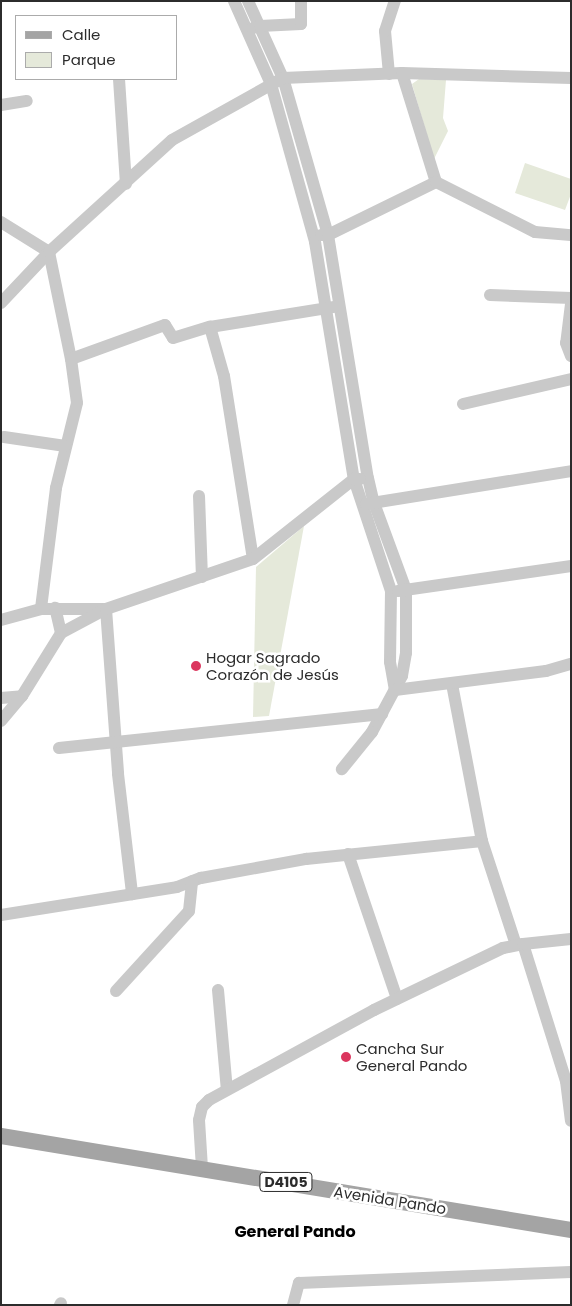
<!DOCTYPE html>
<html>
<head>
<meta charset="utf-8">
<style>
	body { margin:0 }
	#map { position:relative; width:572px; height:1306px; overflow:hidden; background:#fff; font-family:Poppins,sans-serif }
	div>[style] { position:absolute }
	.green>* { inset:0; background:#e5e9da }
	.minor>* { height:12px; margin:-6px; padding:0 6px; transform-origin:6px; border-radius:6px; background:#c9c9c9 }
	.major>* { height:16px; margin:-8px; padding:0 8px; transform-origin:8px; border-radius:8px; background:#a4a4a4 }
	.dots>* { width:14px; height:14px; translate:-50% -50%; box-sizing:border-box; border:2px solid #fff; border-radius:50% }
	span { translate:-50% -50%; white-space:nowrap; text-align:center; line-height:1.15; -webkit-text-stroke:5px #fff; paint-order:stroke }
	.shield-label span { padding:1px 4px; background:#fff; border:1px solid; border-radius:4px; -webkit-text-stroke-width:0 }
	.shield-label { font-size:14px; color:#2c2c2c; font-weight:700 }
	.poi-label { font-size:15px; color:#2c2c2c }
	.left { translate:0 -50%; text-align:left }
	.street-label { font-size:15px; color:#2c2c2c }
	.neighbourhood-label { font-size:16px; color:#000; font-weight:700 }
	.frame { position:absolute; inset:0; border:2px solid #2c2c2c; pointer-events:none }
	.legend { position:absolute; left:15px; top:15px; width:162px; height:65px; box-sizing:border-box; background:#fff; border:1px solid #ababab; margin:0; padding:6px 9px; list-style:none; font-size:15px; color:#2c2c2c }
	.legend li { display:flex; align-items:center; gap:10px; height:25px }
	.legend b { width:25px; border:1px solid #ababab }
</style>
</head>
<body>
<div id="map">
	<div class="green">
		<div style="clip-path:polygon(419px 79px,446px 80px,443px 118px,448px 131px,434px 159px,412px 84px)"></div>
		<div style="clip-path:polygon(525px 163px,571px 179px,571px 194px,565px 210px,515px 193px)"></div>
		<div style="clip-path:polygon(304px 526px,269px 716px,253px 717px,256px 567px)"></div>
	</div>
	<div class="minor">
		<div style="left:234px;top:1px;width:91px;rotate:66deg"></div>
		<div style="left:271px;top:84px;width:164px;rotate:74.4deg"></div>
		<div style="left:315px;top:242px;width:240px;rotate:80.7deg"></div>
		<div style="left:354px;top:479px;width:118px;rotate:71.7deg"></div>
		<div style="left:391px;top:591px;width:71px;rotate:90.8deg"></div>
		<div style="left:390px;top:662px;width:28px;rotate:80deg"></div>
		<div style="left:248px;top:1px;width:85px;rotate:65.6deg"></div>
		<div style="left:283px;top:78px;width:163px;rotate:74deg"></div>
		<div style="left:328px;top:235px;width:246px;rotate:80.7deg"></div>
		<div style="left:368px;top:478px;width:26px;rotate:77deg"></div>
		<div style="left:374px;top:503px;width:93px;rotate:69.8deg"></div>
		<div style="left:406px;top:590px;width:63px;rotate:90deg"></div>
		<div style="left:406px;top:653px;width:23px;rotate:100deg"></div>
		<div style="left:402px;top:676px;width:64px;rotate:118.2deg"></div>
		<div style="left:372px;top:732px;width:48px;rotate:129deg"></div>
		<div style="left:253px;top:28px;width:7px;rotate:-16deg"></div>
		<div style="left:260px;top:26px;width:41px;rotate:-2.8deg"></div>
		<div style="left:301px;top:24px;width:23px;rotate:-90deg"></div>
		<div style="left:402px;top:73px;width:114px;rotate:72.7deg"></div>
		<div style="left:389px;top:74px;width:43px;rotate:-95.3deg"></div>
		<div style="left:385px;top:31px;width:32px;rotate:-72deg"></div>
		<div style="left:119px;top:79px;width:105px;rotate:86.2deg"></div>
		<div style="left:1px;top:105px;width:26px;rotate:-9deg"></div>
		<div style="left:1px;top:222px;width:57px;rotate:32deg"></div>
		<div style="left:49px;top:252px;width:109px;rotate:78.4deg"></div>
		<div style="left:71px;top:359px;width:44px;rotate:82.2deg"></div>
		<div style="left:77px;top:403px;width:88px;rotate:103.9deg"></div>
		<div style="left:56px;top:488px;width:122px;rotate:97.1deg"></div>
		<div style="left:321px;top:235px;width:7px"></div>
		<div style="left:328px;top:235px;width:120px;rotate:-26.1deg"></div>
		<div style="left:436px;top:182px;width:111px;rotate:26.8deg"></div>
		<div style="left:535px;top:232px;width:36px;rotate:5deg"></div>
		<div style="left:490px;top:295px;width:81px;rotate:2.1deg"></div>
		<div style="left:1px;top:303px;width:70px;rotate:-46.7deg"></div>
		<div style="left:49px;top:252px;width:166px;rotate:-42.3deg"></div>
		<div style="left:172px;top:140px;width:127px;rotate:-29.2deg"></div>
		<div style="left:283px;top:78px;width:119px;rotate:-2.4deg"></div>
		<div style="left:402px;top:73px;width:169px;rotate:1.7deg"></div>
		<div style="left:571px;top:304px;width:39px;rotate:97deg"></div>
		<div style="left:566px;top:343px;width:14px;rotate:69deg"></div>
		<div style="left:210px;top:327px;width:51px;rotate:74.1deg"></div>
		<div style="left:224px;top:376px;width:185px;rotate:81deg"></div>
		<div style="left:71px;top:359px;width:100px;rotate:-19.9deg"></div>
		<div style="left:165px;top:325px;width:15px;rotate:58deg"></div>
		<div style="left:173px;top:338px;width:39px;rotate:-17deg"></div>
		<div style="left:210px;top:327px;width:126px;rotate:-9.2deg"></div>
		<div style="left:463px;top:404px;width:111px;rotate:-13deg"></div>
		<div style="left:4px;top:437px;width:62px;rotate:8.4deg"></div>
		<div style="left:199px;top:496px;width:81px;rotate:87.9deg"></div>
		<div style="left:366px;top:504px;width:208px;rotate:-9.1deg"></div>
		<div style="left:398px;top:591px;width:175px;rotate:-8.2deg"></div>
		<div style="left:1px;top:620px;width:41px;rotate:-15.4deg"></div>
		<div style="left:41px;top:609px;width:65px"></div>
		<div style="left:106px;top:609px;width:165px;rotate:85.8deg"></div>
		<div style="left:118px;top:774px;width:121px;rotate:83.3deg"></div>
		<div style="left:61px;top:633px;width:51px;rotate:-28.1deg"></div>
		<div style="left:106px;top:609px;width:155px;rotate:-18.8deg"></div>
		<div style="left:253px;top:559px;width:129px;rotate:-38.4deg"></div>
		<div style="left:354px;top:479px;width:6px"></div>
		<div style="left:452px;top:684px;width:160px;rotate:79.2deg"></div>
		<div style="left:482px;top:841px;width:109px;rotate:71.9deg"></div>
		<div style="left:395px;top:690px;width:152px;rotate:-7.2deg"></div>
		<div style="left:546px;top:671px;width:26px;rotate:-16deg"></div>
		<div style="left:1px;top:698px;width:21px;rotate:-5deg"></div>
		<div style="left:1px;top:721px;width:33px;rotate:-50deg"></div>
		<div style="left:22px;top:696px;width:74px;rotate:-58.2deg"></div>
		<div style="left:61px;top:633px;width:26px;rotate:-103deg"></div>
		<div style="left:59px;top:748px;width:325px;rotate:-6deg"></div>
		<div style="left:348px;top:854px;width:153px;rotate:71.3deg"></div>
		<div style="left:1px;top:915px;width:178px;rotate:-9deg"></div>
		<div style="left:177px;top:887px;width:26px;rotate:-21deg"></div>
		<div style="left:201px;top:878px;width:107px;rotate:-10.3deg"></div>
		<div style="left:306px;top:859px;width:177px;rotate:-5.8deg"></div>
		<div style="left:523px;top:944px;width:144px;rotate:72.6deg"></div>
		<div style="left:566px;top:1081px;width:40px;rotate:82.9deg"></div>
		<div style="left:218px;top:990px;width:100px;rotate:84.9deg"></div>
		<div style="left:116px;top:991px;width:108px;rotate:-47.6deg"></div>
		<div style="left:189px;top:911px;width:30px;rotate:-84deg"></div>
		<div style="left:202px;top:1168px;width:48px;rotate:-93.6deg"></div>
		<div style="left:199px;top:1120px;width:13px;rotate:-77deg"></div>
		<div style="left:202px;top:1107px;width:10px;rotate:-45deg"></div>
		<div style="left:209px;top:1100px;width:188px;rotate:-28.6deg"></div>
		<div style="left:374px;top:1010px;width:143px;rotate:-25.7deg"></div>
		<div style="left:503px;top:948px;width:20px;rotate:-11deg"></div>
		<div style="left:523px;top:944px;width:48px;rotate:-5.9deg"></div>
		<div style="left:60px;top:1305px;width:2px;rotate:-63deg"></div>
		<div style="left:293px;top:1305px;width:23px;rotate:-75deg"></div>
		<div style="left:299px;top:1283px;width:272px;rotate:-2.3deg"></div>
	</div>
	<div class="major">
		<div style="left:1px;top:1136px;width:578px;rotate:9.36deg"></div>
	</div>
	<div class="dots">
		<div style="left:196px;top:666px;background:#db365e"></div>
		<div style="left:346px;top:1057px;background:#db365e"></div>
	</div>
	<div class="shield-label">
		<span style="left:286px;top:1182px">D4105</span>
	</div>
	<div class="poi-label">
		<span class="left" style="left:206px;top:666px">Hogar Sagrado<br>Corazón de Jesús</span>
		<span class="left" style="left:356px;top:1057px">Cancha Sur<br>General Pando</span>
	</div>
	<div class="street-label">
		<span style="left:390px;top:1200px;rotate:9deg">Avenida Pando</span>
	</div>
	<div class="neighbourhood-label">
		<span style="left:295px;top:1232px">General Pando</span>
	</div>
	<div class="frame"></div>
	<ul class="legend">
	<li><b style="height:6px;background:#a4a4a4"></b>Calle</li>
	<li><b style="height:14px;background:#e5e9da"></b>Parque</li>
	</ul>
</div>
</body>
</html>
